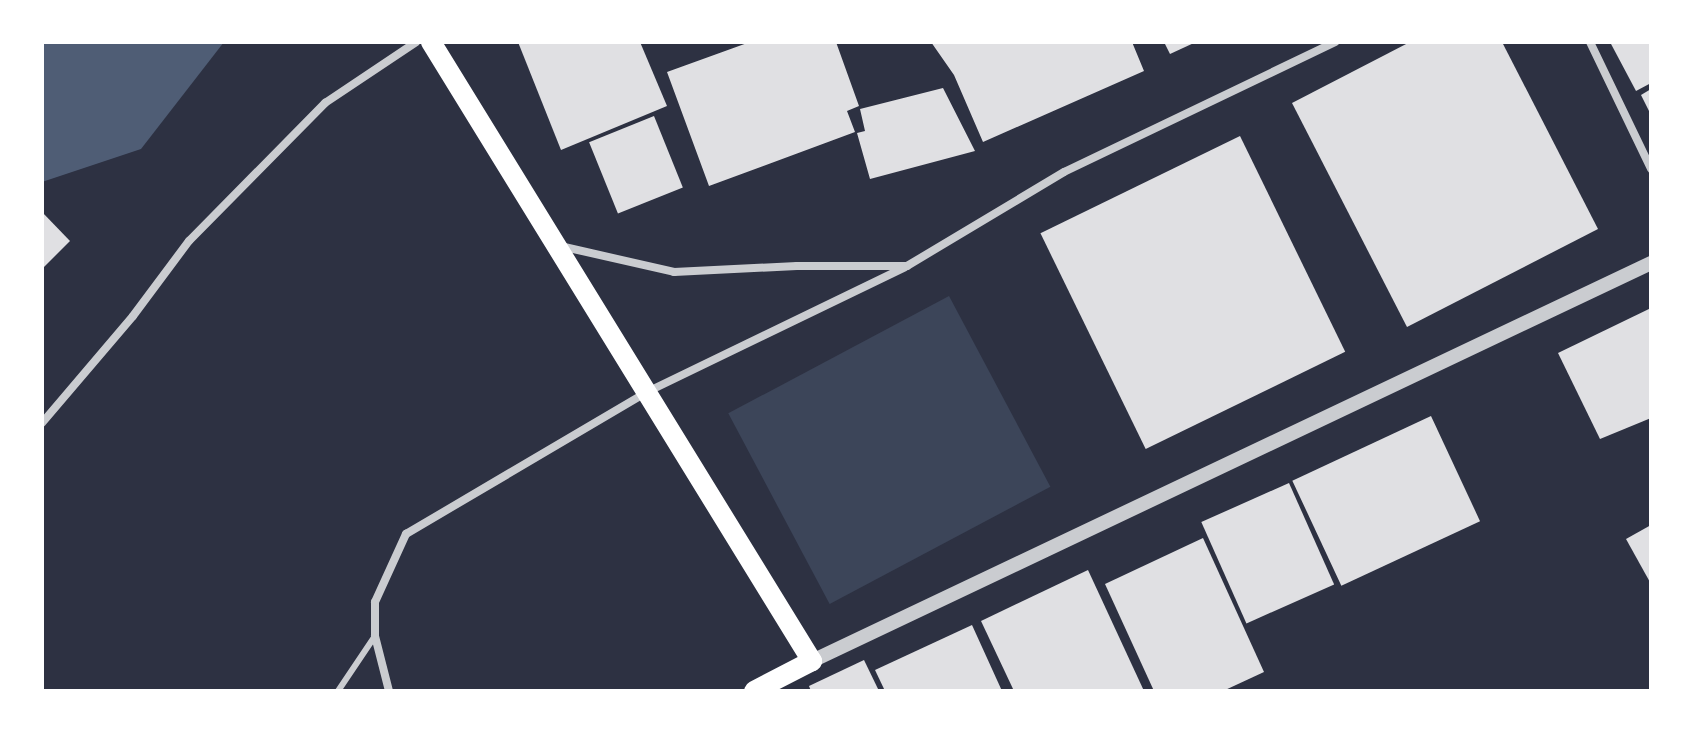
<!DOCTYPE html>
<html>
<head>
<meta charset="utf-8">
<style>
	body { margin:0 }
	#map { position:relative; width:1693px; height:733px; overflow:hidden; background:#2d3142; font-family:"Work Sans",sans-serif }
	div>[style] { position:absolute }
	.green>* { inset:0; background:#3c4559; transform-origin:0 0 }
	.water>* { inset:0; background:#4f5d75 }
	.building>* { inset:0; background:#e0e0e3; transform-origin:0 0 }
	.service>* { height:6px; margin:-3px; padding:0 3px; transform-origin:3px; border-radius:3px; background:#caccd0 }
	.minor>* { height:8px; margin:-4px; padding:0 4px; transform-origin:4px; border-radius:4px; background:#caccd0 }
	.tertiary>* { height:14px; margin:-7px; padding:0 7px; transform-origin:7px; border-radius:7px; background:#caccd0 }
	.primary>* { height:20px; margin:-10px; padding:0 10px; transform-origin:10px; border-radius:10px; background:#fff }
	span { translate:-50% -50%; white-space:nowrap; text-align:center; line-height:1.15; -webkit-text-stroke:6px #fff; paint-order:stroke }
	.frame { position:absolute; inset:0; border:44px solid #fff; pointer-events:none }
</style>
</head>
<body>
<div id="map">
	<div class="green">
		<div style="left:949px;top:296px;width:216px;height:250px;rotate:62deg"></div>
	</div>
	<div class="water">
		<div style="clip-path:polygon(42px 42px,224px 42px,141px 149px,42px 182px)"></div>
	</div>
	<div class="building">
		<div style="clip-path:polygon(518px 42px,640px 42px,667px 106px,561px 150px)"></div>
		<div style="clip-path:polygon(750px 42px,836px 42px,859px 106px,847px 111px,855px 132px,709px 186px,667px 72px)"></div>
		<div style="clip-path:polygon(931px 42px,1132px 42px,1144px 71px,983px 142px,954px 75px)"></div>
		<div style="clip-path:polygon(1164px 42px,1196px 42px,1170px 54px)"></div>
		<div style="clip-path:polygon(1410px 42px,1502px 42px,1598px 229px,1407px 327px,1292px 103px)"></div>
		<div style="clip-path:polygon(1610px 42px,1651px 42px,1651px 83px,1636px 91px)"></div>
		<div style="clip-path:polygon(943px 88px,975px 151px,870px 179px,857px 133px,865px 131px,860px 109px)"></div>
		<div style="clip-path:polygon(1651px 89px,1651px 115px,1641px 95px)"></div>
		<div style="left:654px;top:116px;width:77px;height:70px;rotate:68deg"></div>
		<div style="left:1240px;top:136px;width:240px;height:222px;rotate:64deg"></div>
		<div style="clip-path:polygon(42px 212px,70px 241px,42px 269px)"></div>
		<div style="clip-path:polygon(1651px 308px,1651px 418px,1600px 439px,1558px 353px)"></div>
		<div style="left:1431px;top:416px;width:116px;height:153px;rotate:65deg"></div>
		<div style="left:1289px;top:483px;width:111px;height:96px;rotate:66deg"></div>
		<div style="clip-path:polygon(1651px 525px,1651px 584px,1626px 539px)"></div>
		<div style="clip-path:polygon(1203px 538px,1264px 672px,1223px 691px,1154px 691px,1105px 584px)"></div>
		<div style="clip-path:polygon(1088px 570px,1144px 691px,1014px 691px,981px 621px)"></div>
		<div style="clip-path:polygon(972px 625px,1002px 691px,885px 691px,875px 670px)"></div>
		<div style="clip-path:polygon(864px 660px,879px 691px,811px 691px,809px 686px)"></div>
	</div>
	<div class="service">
		<div style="left:338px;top:691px;width:66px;rotate:-56.1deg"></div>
	</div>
	<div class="minor">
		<div style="left:1590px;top:42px;width:141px;rotate:64.3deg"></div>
		<div style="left:560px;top:246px;width:117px;rotate:12.8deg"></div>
		<div style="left:674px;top:272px;width:123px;rotate:-2.8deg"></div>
		<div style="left:797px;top:266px;width:110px"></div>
		<div style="left:907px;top:266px;width:183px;rotate:-30.9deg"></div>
		<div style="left:1064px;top:172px;width:301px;rotate:-25.6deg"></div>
		<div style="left:42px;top:423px;width:140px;rotate:-49.6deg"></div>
		<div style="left:133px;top:316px;width:94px;rotate:-53.3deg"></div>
		<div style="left:189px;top:241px;width:194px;rotate:-45.4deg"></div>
		<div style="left:325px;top:103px;width:110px;rotate:-33.8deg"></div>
		<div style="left:389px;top:691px;width:57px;rotate:-104.3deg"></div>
		<div style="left:375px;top:636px;width:34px;rotate:-90deg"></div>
		<div style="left:375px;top:602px;width:75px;rotate:-65.5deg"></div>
		<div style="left:406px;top:534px;width:282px;rotate:-30.5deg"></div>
		<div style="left:649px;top:391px;width:284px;rotate:-25.8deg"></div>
	</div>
	<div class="tertiary">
		<div style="left:812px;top:661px;width:929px;rotate:-25.38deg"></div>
	</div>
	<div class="primary">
		<div style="left:431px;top:42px;width:727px;rotate:58.39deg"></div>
		<div style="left:812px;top:661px;width:65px;rotate:152.7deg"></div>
	</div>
	<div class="frame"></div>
</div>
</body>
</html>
